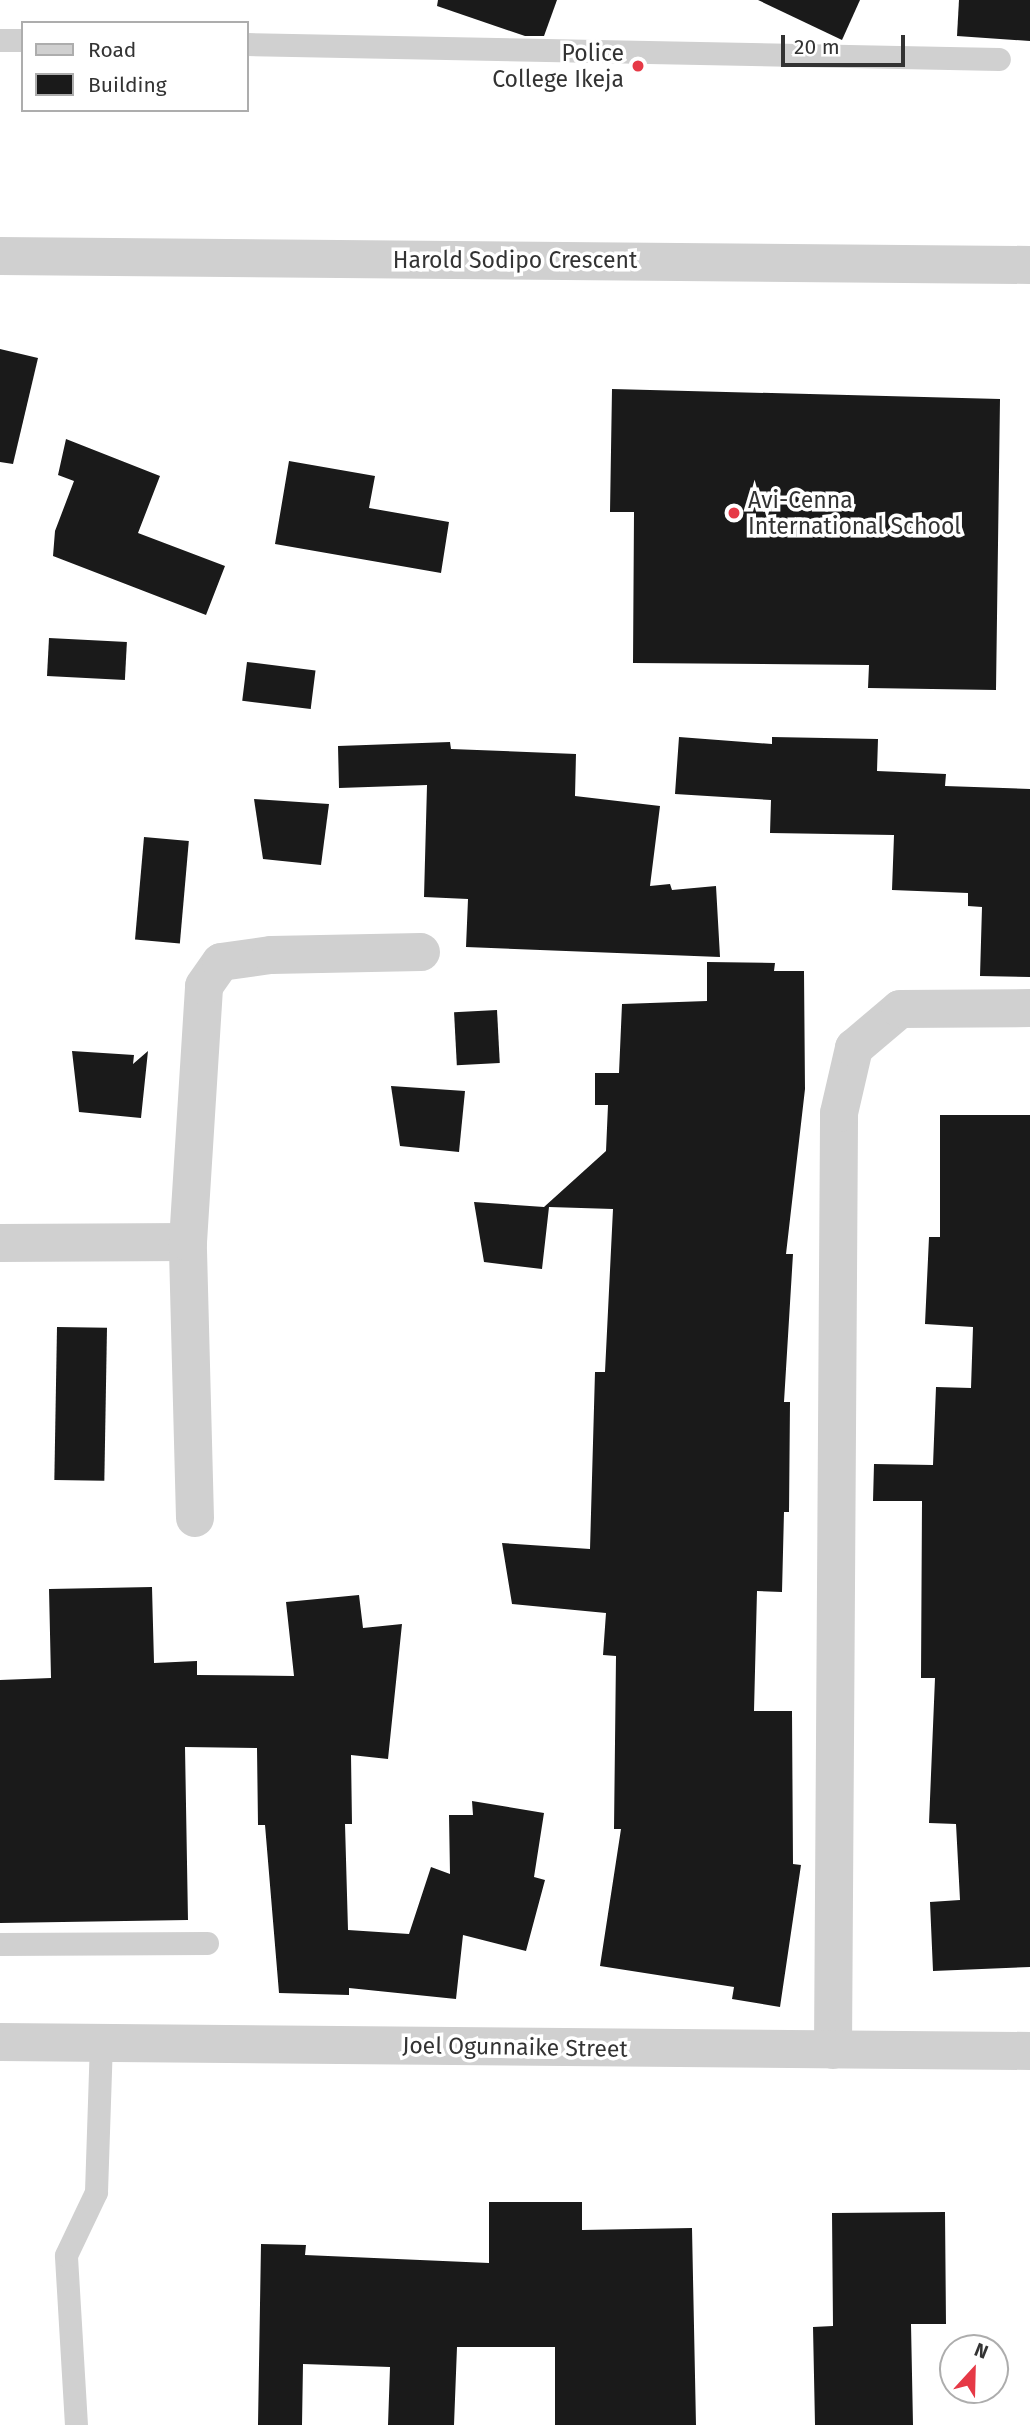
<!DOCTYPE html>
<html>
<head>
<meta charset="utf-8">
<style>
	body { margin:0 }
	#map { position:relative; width:1030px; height:2425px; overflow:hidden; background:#fff; font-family:"Fira Sans",sans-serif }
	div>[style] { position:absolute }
	.building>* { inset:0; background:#1a1a1a; transform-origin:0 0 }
	.service>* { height:23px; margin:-11.5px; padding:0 11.5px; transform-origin:11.5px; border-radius:11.5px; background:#d0d0d0 }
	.minor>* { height:38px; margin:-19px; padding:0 19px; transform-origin:19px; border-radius:19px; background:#d0d0d0 }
	.tertiary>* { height:38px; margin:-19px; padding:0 19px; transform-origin:19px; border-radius:19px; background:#d0d0d0 }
	.dots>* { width:19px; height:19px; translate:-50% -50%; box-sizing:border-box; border:4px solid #fff; border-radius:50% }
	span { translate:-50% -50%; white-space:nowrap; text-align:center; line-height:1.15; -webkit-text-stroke:7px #fff; paint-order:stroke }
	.poi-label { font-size:23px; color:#333 }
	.right { translate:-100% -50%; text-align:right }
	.left { translate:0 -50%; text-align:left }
	.street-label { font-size:23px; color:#333 }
	.legend { position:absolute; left:21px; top:21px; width:228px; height:91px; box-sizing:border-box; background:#fff; border:2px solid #adadad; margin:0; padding:9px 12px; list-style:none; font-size:21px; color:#333 }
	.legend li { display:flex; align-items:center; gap:14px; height:35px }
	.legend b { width:35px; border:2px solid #adadad }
	.north { position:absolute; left:939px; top:2334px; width:70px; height:70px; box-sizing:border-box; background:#fff; border:2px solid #adadad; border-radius:50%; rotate:22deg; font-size:19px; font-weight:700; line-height:28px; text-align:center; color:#333 }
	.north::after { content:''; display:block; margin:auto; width:24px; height:32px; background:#e63946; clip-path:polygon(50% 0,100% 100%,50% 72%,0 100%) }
	.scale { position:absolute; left:781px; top:35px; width:124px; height:32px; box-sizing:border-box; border:4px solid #333; border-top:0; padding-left:9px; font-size:21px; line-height:24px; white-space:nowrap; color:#333; -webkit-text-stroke:5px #fff; paint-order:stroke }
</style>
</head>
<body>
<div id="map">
	<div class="building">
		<div style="clip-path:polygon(438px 0,557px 0,544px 36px,525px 36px,437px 6px)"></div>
		<div style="clip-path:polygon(758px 0,860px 0,842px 40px)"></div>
		<div style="clip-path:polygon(959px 0,1030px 0,1030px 41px,957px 36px)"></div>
		<div style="clip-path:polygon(0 349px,38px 358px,13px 464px,0 462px)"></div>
		<div style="clip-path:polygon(612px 389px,1000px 399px,996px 690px,868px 688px,869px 665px,633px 663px,634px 512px,610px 512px)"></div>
		<div style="clip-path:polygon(66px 439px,160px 476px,138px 533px,225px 566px,206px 615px,53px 556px,55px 531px,74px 481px,58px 475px)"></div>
		<div style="clip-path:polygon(289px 461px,375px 476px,369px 508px,449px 522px,441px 573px,275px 544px)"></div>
		<div style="left:49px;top:638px;width:78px;height:38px;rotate:3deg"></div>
		<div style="left:247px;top:662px;width:69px;height:39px;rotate:7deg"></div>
		<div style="clip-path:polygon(679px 737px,772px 744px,772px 737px,878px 739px,877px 771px,946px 774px,945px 786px,1030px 789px,1030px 977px,980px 976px,982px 907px,968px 906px,968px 893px,892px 890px,894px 835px,770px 833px,771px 800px,675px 794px)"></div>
		<div style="clip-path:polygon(450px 742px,451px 749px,576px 754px,575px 796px,660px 806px,650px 886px,670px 884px,672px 890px,716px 886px,720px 957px,466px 947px,468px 899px,424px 897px,427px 785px,339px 788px,338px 746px)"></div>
		<div style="clip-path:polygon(254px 799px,329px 804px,321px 865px,263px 859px)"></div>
		<div style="left:144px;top:837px;width:45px;height:103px;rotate:5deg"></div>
		<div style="clip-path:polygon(707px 962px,775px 963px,774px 971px,804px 971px,805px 1089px,786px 1254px,793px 1254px,784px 1402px,790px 1402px,789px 1512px,784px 1512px,782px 1592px,757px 1591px,754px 1711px,792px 1711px,793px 1864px,801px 1865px,780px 2007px,732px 1999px,734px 1987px,600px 1966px,621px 1829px,614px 1829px,616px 1656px,603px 1655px,606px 1613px,512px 1604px,502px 1543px,590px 1549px,595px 1372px,605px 1372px,613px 1209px,549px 1207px,542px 1269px,484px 1262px,474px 1202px,544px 1207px,606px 1151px,608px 1105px,595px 1105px,595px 1073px,619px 1073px,622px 1004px,707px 1001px)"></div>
		<div style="left:497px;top:1010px;width:53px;height:43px;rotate:87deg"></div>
		<div style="clip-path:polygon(72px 1051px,134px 1055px,133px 1064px,148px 1051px,141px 1118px,79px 1112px)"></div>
		<div style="clip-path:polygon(391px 1086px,465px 1091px,459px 1152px,400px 1146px)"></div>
		<div style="clip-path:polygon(940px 1115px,1030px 1115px,1030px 1967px,933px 1971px,930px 1902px,960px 1900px,956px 1824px,929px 1823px,935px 1678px,921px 1678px,922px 1501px,873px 1501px,874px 1464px,933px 1465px,936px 1387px,971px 1388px,973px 1327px,925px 1324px,929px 1237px,940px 1237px)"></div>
		<div style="left:57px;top:1327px;width:50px;height:153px;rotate:1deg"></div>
		<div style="clip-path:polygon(152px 1587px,154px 1663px,197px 1661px,197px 1675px,294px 1676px,286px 1602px,359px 1595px,363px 1628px,402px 1624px,388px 1759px,351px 1755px,352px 1824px,345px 1824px,348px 1930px,409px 1934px,431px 1867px,450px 1874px,449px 1815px,473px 1815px,472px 1801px,544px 1813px,534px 1877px,545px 1880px,526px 1951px,463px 1935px,456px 1999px,349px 1988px,349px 1995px,279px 1993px,265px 1825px,258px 1825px,257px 1748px,185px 1747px,188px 1920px,0 1923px,0 1680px,51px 1678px,49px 1589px)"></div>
		<div style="clip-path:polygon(489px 2202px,582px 2202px,582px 2230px,692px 2228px,696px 2425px,555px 2425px,555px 2347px,457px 2347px,454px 2425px,388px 2425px,390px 2367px,303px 2364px,302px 2425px,258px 2425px,261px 2244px,306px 2245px,305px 2255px,489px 2263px)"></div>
		<div style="clip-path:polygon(945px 2212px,946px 2324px,911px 2324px,913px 2425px,815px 2425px,813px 2327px,833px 2326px,832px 2213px)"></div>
	</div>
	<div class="service">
		<div style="left:0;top:40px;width:23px"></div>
		<div style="left:247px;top:44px;width:752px;rotate:1.14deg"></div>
		<div style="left:0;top:1944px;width:207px;rotate:-0.3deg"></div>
		<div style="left:76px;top:2425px;width:170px;rotate:-93.4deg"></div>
		<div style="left:66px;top:2255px;width:70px;rotate:-64.5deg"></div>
		<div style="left:96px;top:2192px;width:149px;rotate:-88.1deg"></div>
	</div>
	<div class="minor">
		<div style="left:0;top:256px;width:1030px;rotate:0.5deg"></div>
		<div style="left:0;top:1243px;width:188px;rotate:-0.3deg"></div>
		<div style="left:195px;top:1518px;width:276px;rotate:-91.5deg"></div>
		<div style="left:188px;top:1242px;width:256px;rotate:-86.4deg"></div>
		<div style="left:204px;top:986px;width:29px;rotate:-55deg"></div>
		<div style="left:221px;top:962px;width:50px;rotate:-8deg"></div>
		<div style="left:271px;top:955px;width:150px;rotate:-1.1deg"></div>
		<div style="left:833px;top:2050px;width:937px;rotate:-89.63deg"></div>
		<div style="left:839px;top:1113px;width:67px;rotate:-77deg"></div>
		<div style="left:854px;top:1048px;width:60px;rotate:-40.3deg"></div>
		<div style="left:900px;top:1009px;width:130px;rotate:-0.4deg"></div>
	</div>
	<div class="tertiary">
		<div style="left:0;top:2042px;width:1030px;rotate:0.5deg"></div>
	</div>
	<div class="dots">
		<div style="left:638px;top:66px;background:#e63946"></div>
		<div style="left:734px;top:513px;background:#e63946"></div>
	</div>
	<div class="poi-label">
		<span class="right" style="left:624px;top:66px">Police<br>College Ikeja</span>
		<span class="left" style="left:748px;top:513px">Avi-Cenna<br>International School</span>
	</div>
	<div class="street-label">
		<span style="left:515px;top:260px">Harold Sodipo Crescent</span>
		<span style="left:515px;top:2047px;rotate:1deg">Joel Ogunnaike Street</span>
	</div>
	<ul class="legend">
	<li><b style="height:9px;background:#d0d0d0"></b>Road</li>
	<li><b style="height:19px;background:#1a1a1a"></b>Building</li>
	</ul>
	<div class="north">N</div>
	<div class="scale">20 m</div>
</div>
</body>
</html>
